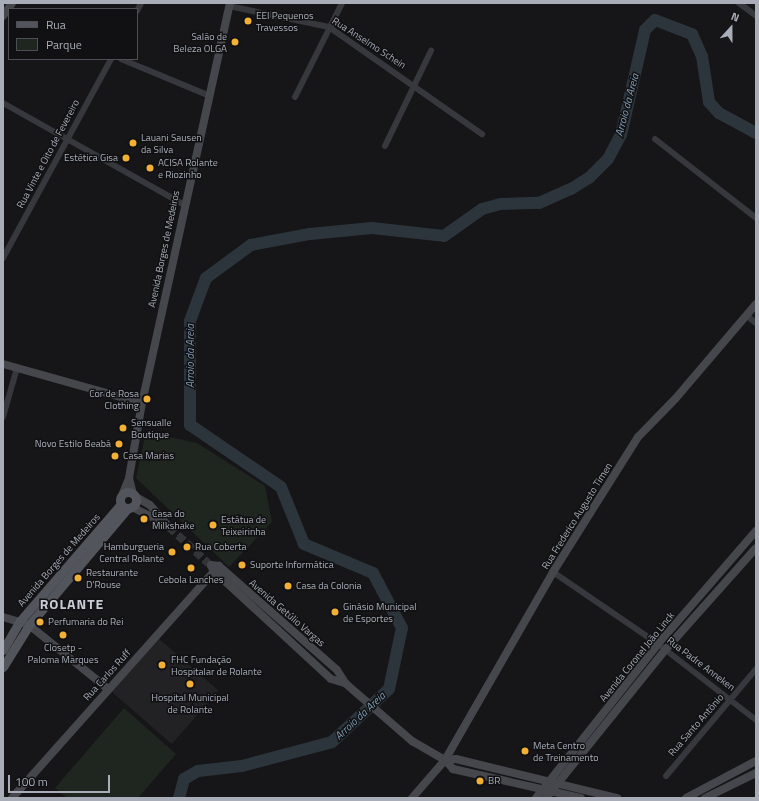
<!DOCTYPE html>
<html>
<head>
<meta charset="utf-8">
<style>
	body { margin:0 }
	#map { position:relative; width:759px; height:801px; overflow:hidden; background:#161618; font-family:"Titillium Web",sans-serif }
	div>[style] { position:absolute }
	.built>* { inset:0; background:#222225; transform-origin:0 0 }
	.green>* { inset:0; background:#1e261f }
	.river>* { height:12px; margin:-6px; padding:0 6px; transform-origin:6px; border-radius:6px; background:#2c353c }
	.secondary-tunnel>* { height:8px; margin-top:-4px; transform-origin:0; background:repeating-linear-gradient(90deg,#333438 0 8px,transparent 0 12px) }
	.street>* { height:6px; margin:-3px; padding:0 3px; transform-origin:3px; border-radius:3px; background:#37383d }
	.secondary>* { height:8px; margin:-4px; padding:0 4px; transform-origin:4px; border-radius:4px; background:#45474d }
	.primary>* { height:9px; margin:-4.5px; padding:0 4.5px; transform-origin:4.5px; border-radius:4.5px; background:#53555c }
	.primary>.ring { margin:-4.5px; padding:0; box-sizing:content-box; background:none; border:9px solid #53555c; border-radius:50% }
	.dots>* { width:11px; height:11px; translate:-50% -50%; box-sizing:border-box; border:2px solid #111113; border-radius:50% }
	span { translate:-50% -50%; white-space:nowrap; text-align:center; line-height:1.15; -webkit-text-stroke:3px #111113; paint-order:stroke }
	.poi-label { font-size:10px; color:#a8adb8 }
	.left { translate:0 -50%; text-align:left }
	.right { translate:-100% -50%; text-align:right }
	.street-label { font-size:10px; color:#a8adb8 }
	.water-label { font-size:11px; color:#7f9bb3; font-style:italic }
	.district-label { font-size:14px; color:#c9ccd4; font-weight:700; letter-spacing:1px }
	.frame { position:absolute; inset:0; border:4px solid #a8adb8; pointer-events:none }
	.legend { position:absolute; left:8px; top:8px; width:130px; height:52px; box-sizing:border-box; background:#111113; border:1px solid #4d4f55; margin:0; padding:5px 7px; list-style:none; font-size:12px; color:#a8adb8 }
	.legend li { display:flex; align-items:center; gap:8px; height:20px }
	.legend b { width:20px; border:1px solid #4d4f55 }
	.north { position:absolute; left:711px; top:8px; width:40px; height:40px; -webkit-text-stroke:3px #111113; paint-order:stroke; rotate:21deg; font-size:11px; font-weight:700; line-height:16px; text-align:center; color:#a8adb8 }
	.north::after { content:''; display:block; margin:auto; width:14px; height:18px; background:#a8adb8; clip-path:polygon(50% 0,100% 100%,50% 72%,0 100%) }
	.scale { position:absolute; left:8px; top:775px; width:102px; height:18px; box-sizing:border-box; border:2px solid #a8adb8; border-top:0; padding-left:5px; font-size:12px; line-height:14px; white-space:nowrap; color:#a8adb8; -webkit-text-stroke:3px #111113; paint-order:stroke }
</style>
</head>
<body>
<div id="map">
	<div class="built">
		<div style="left:158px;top:638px;width:80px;height:71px;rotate:41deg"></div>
	</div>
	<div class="green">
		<div style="clip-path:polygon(146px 432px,197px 443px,265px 486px,272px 522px,229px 567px,136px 478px)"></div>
		<div style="clip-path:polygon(124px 708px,176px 754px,138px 798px,67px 798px,55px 788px)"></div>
	</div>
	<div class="river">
		<div style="left:179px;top:798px;width:20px;rotate:-75deg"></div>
		<div style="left:184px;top:779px;width:16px;rotate:-30deg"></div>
		<div style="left:198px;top:771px;width:44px;rotate:-6.5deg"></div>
		<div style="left:242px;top:766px;width:93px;rotate:-14.9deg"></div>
		<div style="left:332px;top:742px;width:78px;rotate:-42.9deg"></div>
		<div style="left:389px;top:689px;width:62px;rotate:-78deg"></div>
		<div style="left:402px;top:628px;width:62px;rotate:-117.8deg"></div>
		<div style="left:373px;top:573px;width:75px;rotate:-157.2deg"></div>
		<div style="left:304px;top:544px;width:61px;rotate:-112deg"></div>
		<div style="left:281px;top:487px;width:110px;rotate:-145.7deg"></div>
		<div style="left:190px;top:425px;width:104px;rotate:-90deg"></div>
		<div style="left:190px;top:321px;width:46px;rotate:-69.6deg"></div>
		<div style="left:206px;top:278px;width:56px;rotate:-36.3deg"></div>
		<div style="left:251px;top:245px;width:60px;rotate:-10.6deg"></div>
		<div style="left:310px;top:234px;width:62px;rotate:-5.5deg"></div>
		<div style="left:372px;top:228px;width:72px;rotate:6.3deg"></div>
		<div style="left:444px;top:236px;width:47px;rotate:-35.4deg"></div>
		<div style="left:482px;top:209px;width:20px;rotate:-15deg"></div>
		<div style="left:501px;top:204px;width:38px;rotate:-2deg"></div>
		<div style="left:539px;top:203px;width:35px;rotate:-24deg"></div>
		<div style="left:571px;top:189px;width:22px;rotate:-32deg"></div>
		<div style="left:590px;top:177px;width:25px;rotate:-45deg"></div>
		<div style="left:608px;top:159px;width:27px;rotate:-62deg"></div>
		<div style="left:621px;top:135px;width:108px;rotate:-77.1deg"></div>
		<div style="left:645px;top:30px;width:14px;rotate:-45deg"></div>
		<div style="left:655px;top:20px;width:40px;rotate:21deg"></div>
		<div style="left:692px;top:34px;width:24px;rotate:66deg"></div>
		<div style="left:702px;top:56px;width:47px;rotate:81.3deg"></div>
		<div style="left:709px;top:102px;width:15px;rotate:48deg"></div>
		<div style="left:719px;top:113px;width:42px;rotate:28.4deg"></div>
	</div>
	<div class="secondary-tunnel">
		<div style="left:169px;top:527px;width:54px;rotate:42.8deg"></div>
	</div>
	<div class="street">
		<div style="left:739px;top:3px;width:21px;rotate:37deg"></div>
		<div style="left:229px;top:6px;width:102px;rotate:11.9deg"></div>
		<div style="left:329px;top:27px;width:187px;rotate:35deg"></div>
		<div style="left:137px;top:11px;width:9px;rotate:-63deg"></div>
		<div style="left:121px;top:59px;width:96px;rotate:22.6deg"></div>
		<div style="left:295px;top:97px;width:105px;rotate:-63.4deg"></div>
		<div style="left:3px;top:103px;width:209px;rotate:29.3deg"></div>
		<div style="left:655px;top:139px;width:128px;rotate:38deg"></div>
		<div style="left:385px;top:146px;width:106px;rotate:-64.2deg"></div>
		<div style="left:3px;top:258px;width:226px;rotate:-61.5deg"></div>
		<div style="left:747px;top:316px;width:11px;rotate:38deg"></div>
		<div style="left:3px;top:417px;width:51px;rotate:-74.1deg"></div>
		<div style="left:553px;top:572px;width:127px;rotate:34.4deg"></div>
		<div style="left:658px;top:644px;width:124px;rotate:37.8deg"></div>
		<div style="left:666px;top:776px;width:140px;rotate:-49.9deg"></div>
	</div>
	<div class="secondary">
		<div style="left:3px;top:16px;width:16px;rotate:-55deg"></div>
		<div style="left:3px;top:364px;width:144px;rotate:15.7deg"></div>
		<div style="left:129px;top:478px;width:16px;rotate:76deg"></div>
		<div style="left:123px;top:493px;width:16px;rotate:-68deg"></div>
		<div style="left:129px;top:478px;width:76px;rotate:-80.2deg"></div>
		<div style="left:142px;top:403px;width:410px;rotate:-77.6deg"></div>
		<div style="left:136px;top:497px;width:16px;rotate:30deg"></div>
		<div style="left:150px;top:505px;width:29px;rotate:49deg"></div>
		<div style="left:132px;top:507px;width:37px;rotate:27deg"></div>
		<div style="left:211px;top:565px;width:8px;rotate:7deg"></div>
		<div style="left:219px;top:566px;width:157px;rotate:41.4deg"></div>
		<div style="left:337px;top:670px;width:15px;rotate:58deg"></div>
		<div style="left:345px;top:683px;width:89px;rotate:40.9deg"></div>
		<div style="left:412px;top:741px;width:38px;rotate:30deg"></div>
		<div style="left:445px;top:760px;width:12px;rotate:48deg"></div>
		<div style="left:453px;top:769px;width:131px;rotate:12.8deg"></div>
		<div style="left:211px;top:566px;width:6px;rotate:59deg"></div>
		<div style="left:214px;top:571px;width:159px;rotate:42.7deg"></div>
		<div style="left:331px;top:679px;width:15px;rotate:16deg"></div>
		<div style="left:3px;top:617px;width:27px;rotate:17deg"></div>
		<div style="left:29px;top:625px;width:102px;rotate:39deg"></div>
		<div style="left:445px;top:760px;width:11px;rotate:-5deg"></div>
		<div style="left:456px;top:759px;width:166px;rotate:13.6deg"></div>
		<div style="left:12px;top:798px;width:311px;rotate:-48.3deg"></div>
		<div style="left:412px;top:798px;width:50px;rotate:-49deg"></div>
		<div style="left:445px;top:760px;width:217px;rotate:-60.1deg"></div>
		<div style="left:553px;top:572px;width:160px;rotate:-57.8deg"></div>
		<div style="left:638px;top:437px;width:54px;rotate:-45.7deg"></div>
		<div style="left:676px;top:398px;width:123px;rotate:-49.6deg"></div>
		<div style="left:536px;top:798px;width:196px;rotate:-51.6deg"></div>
		<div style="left:658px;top:644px;width:150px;rotate:-49.1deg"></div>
		<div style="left:546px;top:798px;width:191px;rotate:-51.2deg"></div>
		<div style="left:666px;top:649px;width:135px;rotate:-48.3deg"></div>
		<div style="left:686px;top:798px;width:79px;rotate:-27.9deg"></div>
		<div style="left:705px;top:798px;width:57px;rotate:-26.1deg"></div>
	</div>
	<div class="primary">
		<div class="ring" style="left:120px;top:492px;width:7px;height:7px"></div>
		<div style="left:3px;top:650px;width:34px;rotate:-60deg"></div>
		<div style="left:20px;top:621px;width:153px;rotate:-49.2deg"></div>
		<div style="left:3px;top:667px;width:49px;rotate:-58.2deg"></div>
		<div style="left:29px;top:625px;width:152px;rotate:-49.8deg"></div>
	</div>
	<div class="dots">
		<div style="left:248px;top:21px;background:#f2b134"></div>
		<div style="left:235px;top:42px;background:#f2b134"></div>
		<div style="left:133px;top:143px;background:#f2b134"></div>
		<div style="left:126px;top:158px;background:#f2b134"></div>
		<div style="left:150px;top:168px;background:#f2b134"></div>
		<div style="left:147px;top:399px;background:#f2b134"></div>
		<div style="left:123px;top:428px;background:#f2b134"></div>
		<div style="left:119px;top:444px;background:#f2b134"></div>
		<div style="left:115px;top:456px;background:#f2b134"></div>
		<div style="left:144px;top:519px;background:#f2b134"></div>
		<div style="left:213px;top:525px;background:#f2b134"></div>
		<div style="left:187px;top:547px;background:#f2b134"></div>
		<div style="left:172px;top:552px;background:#f2b134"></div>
		<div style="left:242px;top:565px;background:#f2b134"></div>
		<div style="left:191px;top:568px;background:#f2b134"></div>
		<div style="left:78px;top:578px;background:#f2b134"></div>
		<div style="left:288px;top:586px;background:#f2b134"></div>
		<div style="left:335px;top:612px;background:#f2b134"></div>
		<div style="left:40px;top:622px;background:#f2b134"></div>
		<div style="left:63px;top:635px;background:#f2b134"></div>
		<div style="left:162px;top:665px;background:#f2b134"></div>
		<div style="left:190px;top:684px;background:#f2b134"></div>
		<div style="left:525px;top:751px;background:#f2b134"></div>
		<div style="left:480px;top:781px;background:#f2b134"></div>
	</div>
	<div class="poi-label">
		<span class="left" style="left:256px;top:21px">EEI Pequenos<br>Travessos</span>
		<span class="right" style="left:227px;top:42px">Salão de<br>Beleza OLGA</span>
		<span class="left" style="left:141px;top:143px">Lauani Sausen<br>da Silva</span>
		<span class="right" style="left:118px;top:158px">Estética Gisa</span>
		<span class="left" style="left:158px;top:168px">ACISA Rolante<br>e Riozinho</span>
		<span class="right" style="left:139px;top:399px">Cor de Rosa<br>Clothing</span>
		<span class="left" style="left:131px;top:428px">Sensualle<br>Boutique</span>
		<span class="right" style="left:111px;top:444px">Novo Estilo Beabá</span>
		<span class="left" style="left:123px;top:456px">Casa Marias</span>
		<span class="left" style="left:152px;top:519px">Casa do<br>Milkshake</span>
		<span class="left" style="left:221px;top:525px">Estátua de<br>Teixeirinha</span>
		<span class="right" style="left:164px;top:552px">Hamburgueria<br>Central Rolante</span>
		<span class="left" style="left:195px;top:547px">Rua Coberta</span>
		<span class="left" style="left:250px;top:565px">Suporte Informática</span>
		<span class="left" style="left:86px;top:578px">Restaurante<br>D'Rouse</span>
		<span style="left:191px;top:580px">Cebola Lanches</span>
		<span class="left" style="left:296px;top:586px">Casa da Colonia</span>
		<span class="left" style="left:343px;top:612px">Ginásio Municipal<br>de Esportes</span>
		<span class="left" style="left:48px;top:622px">Perfumaria do Rei</span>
		<span style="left:63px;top:653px">Closetp -<br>Paloma Marques</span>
		<span class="left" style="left:171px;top:665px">FHC Fundação<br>Hospitalar de Rolante</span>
		<span style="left:190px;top:703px">Hospital Municipal<br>de Rolante</span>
		<span class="left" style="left:533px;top:751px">Meta Centro<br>de Treinamento</span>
		<span class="left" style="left:488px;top:781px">BR</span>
	</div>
	<div class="street-label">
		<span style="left:369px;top:43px;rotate:33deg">Rua Anselmo Schein</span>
		<span style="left:48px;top:154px;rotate:-62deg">Rua Vinte e Oito de Fevereiro</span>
		<span style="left:164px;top:249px;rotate:-78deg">Avenida Borges de Medeiros</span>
		<span style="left:577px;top:516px;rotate:-58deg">Rua Frederico Augusto Timen</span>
		<span style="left:59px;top:560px;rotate:-49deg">Avenida Borges de Medeiros</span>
		<span style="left:287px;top:613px;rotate:41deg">Avenida Getúlio Vargas</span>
		<span style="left:637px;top:657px;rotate:-51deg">Avenida Coronel João Linck</span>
		<span style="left:701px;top:664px;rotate:37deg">Rua Padre Anneken</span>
		<span style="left:107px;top:675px;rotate:-48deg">Rua Carlos Ruff</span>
		<span style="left:696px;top:725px;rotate:-49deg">Rua Santo Antônio</span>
	</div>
	<div class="water-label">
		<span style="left:627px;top:105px;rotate:-75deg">Arroio da Areia</span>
		<span style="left:190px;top:356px;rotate:-90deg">Arroio da Areia</span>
		<span style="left:360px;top:716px;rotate:-43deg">Arroio da Areia</span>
	</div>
	<div class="district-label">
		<span style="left:72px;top:604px">ROLANTE</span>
	</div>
	<div class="frame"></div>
	<ul class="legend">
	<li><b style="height:5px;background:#53555c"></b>Rua</li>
	<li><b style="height:11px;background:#1e261f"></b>Parque</li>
	</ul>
	<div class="north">N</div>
	<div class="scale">100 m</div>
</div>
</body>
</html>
